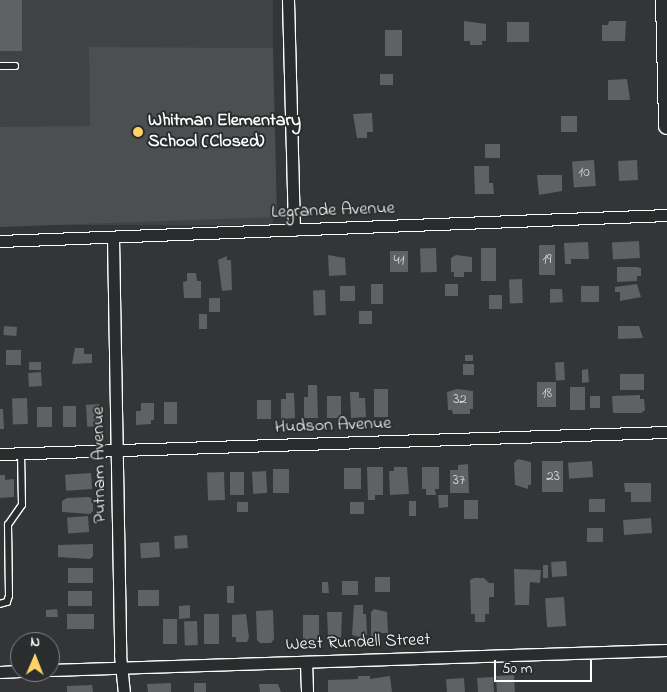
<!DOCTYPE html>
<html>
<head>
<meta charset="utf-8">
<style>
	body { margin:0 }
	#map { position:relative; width:667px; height:692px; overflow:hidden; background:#333536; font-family:"Indie Flower",sans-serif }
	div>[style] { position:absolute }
	.built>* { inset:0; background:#404243; transform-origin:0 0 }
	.green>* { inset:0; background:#4c4f50 }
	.building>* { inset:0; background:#5f6162; transform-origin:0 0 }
	.roads { filter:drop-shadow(1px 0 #fff) drop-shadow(-1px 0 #fff) drop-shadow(0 1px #fff) drop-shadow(0 -1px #fff) }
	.lane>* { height:5.5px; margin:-2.75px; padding:0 2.75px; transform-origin:2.75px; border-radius:2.75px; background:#2a2d2e }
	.street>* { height:11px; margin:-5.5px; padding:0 5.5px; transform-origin:5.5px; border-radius:5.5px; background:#2a2d2e }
	.secondary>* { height:16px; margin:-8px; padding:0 8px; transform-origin:8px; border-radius:8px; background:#2a2d2e }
	.dots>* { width:14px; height:14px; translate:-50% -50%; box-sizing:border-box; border:2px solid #2a2d2e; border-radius:50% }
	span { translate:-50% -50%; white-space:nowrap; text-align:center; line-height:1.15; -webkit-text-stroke:4px #2a2d2e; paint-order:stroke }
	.number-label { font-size:15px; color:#d7d8d8 }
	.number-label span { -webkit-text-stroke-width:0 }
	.poi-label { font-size:18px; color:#fff; font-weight:700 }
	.left { translate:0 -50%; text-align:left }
	.street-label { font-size:18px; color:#fff }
	.north { position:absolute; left:10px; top:632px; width:50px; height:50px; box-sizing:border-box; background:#2a2d2e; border:1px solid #7f8182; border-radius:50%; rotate:1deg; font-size:14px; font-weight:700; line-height:20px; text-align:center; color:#fff }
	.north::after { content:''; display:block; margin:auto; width:18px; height:22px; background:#ffd166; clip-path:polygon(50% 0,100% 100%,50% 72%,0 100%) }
	.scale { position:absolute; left:494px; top:660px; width:98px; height:22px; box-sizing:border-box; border:2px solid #fff; border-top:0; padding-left:6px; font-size:15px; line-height:18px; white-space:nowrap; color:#fff; -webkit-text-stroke:4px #2a2d2e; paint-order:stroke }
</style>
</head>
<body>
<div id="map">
	<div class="built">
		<div style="left:0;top:0;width:273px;height:225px"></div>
	</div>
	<div class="green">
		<div style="clip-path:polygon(89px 47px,273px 48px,277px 217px,0 227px,0 127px,90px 126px)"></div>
	</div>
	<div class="building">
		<div style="left:0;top:0;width:22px;height:51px"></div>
		<div style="clip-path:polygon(464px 21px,486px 24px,486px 41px,482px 41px,482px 45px,470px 45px,470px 41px,464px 41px)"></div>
		<div style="clip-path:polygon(609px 21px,626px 21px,625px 41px,602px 41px,602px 25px,608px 25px)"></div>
		<div style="left:507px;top:22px;width:22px;height:20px"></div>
		<div style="left:385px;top:30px;width:17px;height:26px"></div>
		<div style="left:380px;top:74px;width:13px;height:11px"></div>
		<div style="clip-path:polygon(627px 79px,630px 100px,608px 100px,608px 80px)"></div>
		<div style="clip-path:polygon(372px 113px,373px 132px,367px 132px,367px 138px,357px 138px,353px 114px)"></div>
		<div style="left:577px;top:116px;width:16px;height:16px;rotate:90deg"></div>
		<div style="left:485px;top:144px;width:15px;height:14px"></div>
		<div style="left:594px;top:160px;width:26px;height:22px;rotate:86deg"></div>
		<div style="left:637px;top:160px;width:20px;height:19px;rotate:87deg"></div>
		<div style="clip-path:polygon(474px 166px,489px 166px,489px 183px,493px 183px,494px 194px,475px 194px)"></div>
		<div style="clip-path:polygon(537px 175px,562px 175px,562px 191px,539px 195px)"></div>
		<div style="left:639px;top:241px;width:17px;height:27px;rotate:87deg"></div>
		<div style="clip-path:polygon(588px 242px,589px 259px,571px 259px,571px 264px,565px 264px,564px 243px)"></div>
		<div style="left:539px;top:245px;width:16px;height:30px"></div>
		<div style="left:436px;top:248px;width:24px;height:16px;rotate:88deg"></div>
		<div style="left:481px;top:248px;width:15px;height:33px"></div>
		<div style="left:390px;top:251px;width:18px;height:21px"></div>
		<div style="clip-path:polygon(328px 255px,345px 258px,346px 275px,329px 276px)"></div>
		<div style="clip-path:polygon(456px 255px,472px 257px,472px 272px,464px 272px,464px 277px,454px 277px,454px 272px,451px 272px,451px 258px)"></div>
		<div style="clip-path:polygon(227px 256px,227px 260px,231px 260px,232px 290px,222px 291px,218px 260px)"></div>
		<div style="clip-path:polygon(617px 267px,636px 267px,641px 268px,641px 276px,637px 276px,637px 281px,617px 282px)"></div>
		<div style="clip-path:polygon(187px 273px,196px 273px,197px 281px,201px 281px,201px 298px,184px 298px,183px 282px,187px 281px)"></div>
		<div style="left:522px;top:279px;width:24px;height:13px;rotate:88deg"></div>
		<div style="left:383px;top:284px;width:20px;height:12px;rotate:90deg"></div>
		<div style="left:445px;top:284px;width:13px;height:12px"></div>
		<div style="clip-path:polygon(637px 284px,641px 297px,620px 301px,620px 292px,615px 292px,615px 287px)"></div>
		<div style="left:340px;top:286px;width:15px;height:15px"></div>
		<div style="left:581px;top:286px;width:18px;height:16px"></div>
		<div style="clip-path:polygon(550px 289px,562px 289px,563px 302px,550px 303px)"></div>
		<div style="left:325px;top:290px;width:25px;height:12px;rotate:88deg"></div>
		<div style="left:489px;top:295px;width:13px;height:14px"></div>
		<div style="left:209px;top:298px;width:11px;height:14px"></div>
		<div style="left:359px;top:311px;width:13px;height:13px"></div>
		<div style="left:199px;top:314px;width:8px;height:15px"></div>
		<div style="left:4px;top:326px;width:13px;height:9px;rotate:4deg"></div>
		<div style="clip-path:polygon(618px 326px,639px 326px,643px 338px,618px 339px)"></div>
		<div style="clip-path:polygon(75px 348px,84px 348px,84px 354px,92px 354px,92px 363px,72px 364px)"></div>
		<div style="left:6px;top:350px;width:15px;height:15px"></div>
		<div style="left:465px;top:355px;width:8px;height:6px"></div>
		<div style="left:29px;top:362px;width:12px;height:8px"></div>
		<div style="left:564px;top:362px;width:18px;height:9px;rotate:87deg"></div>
		<div style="left:463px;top:364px;width:11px;height:11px"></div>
		<div style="clip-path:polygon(588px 369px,589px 382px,582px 383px,582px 370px)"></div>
		<div style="left:41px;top:372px;width:14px;height:13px;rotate:86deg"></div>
		<div style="left:620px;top:374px;width:24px;height:16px"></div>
		<div style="left:537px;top:382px;width:19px;height:25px"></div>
		<div style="clip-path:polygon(308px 385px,317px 385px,318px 418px,304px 418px,304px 397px,308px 397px)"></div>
		<div style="left:570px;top:387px;width:15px;height:23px"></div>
		<div style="left:374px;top:389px;width:14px;height:28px"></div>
		<div style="clip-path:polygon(457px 389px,473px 391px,473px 409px,470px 409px,470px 414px,453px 414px,452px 410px,448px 410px,447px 392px)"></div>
		<div style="clip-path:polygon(350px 392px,359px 392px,359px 398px,365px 398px,366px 417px,351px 418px)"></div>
		<div style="clip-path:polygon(286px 393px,294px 393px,295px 418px,281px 419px,281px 399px,286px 399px)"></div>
		<div style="clip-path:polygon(640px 395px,640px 399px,644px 399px,645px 410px,641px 413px,613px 413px,612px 396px)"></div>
		<div style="left:327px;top:396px;width:14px;height:22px"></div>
		<div style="left:590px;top:396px;width:10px;height:12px"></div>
		<div style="left:27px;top:398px;width:26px;height:15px;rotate:88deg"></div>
		<div style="left:257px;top:400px;width:14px;height:19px"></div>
		<div style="left:164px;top:402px;width:13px;height:22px"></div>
		<div style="clip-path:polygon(141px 403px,154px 403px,154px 420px,151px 420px,151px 424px,136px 425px,136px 411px,141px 411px)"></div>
		<div style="left:99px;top:404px;width:22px;height:13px;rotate:87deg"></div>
		<div style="left:76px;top:406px;width:21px;height:13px;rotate:90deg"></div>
		<div style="left:37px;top:407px;width:15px;height:20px"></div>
		<div style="clip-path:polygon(0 409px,3px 409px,4px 429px,0 429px)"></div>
		<div style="clip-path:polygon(518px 459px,531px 462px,531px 485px,528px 485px,528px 489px,515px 485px,514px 463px)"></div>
		<div style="left:563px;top:461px;width:31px;height:21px;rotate:90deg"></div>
		<div style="left:592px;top:461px;width:16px;height:24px;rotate:86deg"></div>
		<div style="clip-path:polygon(468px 464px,469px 493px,450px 493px,450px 470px,458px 470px,458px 465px)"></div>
		<div style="clip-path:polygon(367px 467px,383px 467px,383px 495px,375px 495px,375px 500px,368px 500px)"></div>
		<div style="clip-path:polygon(394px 467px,407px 467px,409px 494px,390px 495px,389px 471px,394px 471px)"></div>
		<div style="clip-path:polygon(422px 467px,439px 467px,439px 489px,435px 489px,436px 495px,426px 495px,426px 489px,422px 489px)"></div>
		<div style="left:344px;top:468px;width:17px;height:21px"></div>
		<div style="left:273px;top:469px;width:16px;height:24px"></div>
		<div style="left:266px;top:471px;width:22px;height:14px;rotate:87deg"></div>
		<div style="left:224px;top:472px;width:28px;height:17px;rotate:88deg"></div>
		<div style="left:230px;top:472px;width:14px;height:23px"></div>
		<div style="left:91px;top:473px;width:16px;height:26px;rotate:86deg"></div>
		<div style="clip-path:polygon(0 475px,5px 475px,5px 480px,14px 479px,14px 497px,0 498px)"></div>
		<div style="clip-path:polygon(624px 483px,651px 483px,651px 502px,631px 502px,631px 492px,625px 492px)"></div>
		<div style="clip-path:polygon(438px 495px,448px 495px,448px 507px,439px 508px)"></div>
		<div style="clip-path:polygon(89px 497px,93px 500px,93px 511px,90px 514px,62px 512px,62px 501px,67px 498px)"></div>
		<div style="left:605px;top:499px;width:13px;height:16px;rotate:90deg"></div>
		<div style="left:464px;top:500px;width:14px;height:19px"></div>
		<div style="left:409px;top:501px;width:7px;height:15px"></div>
		<div style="left:237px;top:502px;width:11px;height:10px"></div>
		<div style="left:350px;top:502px;width:14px;height:12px"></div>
		<div style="left:88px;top:516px;width:16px;height:21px;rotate:86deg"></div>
		<div style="left:651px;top:518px;width:15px;height:28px;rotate:86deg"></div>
		<div style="left:587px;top:528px;width:16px;height:14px"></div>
		<div style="left:187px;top:535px;width:13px;height:13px;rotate:86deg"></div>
		<div style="left:159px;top:542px;width:15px;height:19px;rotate:86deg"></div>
		<div style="clip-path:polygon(93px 544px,93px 556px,90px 559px,58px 557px,58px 545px)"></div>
		<div style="left:566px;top:561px;width:15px;height:15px;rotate:86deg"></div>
		<div style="left:543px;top:565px;width:5px;height:13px"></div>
		<div style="left:68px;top:568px;width:25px;height:15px"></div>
		<div style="clip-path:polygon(514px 569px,541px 570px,540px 583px,530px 582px,529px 605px,515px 605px)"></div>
		<div style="left:375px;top:577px;width:15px;height:15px"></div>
		<div style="clip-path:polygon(474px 578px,484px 578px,489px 583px,494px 583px,494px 597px,489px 597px,489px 614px,485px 614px,485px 622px,475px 622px,475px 614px,471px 614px,470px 580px)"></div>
		<div style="left:342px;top:581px;width:16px;height:14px"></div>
		<div style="clip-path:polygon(322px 582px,328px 582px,329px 593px,322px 593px)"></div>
		<div style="left:227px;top:586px;width:7px;height:17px"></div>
		<div style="left:138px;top:590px;width:21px;height:16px"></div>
		<div style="left:68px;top:591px;width:24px;height:15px"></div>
		<div style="left:564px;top:597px;width:29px;height:19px;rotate:86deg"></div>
		<div style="clip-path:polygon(190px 605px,190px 618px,179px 619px,179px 606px)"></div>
		<div style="clip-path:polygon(354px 605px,363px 605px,363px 614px,366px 614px,367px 635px,363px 635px,363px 638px,352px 635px)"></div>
		<div style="clip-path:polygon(57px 609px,58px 617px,46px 617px,46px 610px)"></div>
		<div style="clip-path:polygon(374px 609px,387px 612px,388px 633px,379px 633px,379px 637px,371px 637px,371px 612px)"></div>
		<div style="clip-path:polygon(273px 610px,274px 639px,271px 643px,260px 643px,257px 640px,256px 611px)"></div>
		<div style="clip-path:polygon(327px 612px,342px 612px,341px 640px,331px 640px,328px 636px)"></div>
		<div style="left:67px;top:614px;width:27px;height:15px"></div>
		<div style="left:204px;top:614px;width:15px;height:30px"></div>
		<div style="clip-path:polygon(246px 614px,249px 637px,247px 642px,236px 642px,236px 637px,232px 637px,232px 615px)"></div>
		<div style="left:303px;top:615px;width:16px;height:25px"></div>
		<div style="left:163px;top:619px;width:14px;height:25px"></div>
		<div style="left:197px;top:621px;width:24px;height:13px;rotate:88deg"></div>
		<div style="left:514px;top:675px;width:17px;height:18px;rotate:87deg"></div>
		<div style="clip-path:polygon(358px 676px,370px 676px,370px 679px,390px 676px,392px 692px,328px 692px,328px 680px,358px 679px)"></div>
		<div style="left:493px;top:677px;width:15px;height:16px;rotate:86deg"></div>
		<div style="left:464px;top:678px;width:14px;height:18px;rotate:86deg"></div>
		<div style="clip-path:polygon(171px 683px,171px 692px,148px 692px,147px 684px)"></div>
		<div style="left:194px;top:683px;width:12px;height:9px"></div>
		<div style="clip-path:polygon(259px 684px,278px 684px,281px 692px,260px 692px)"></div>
		<div style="clip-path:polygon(92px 685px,93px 692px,67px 692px,67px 686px)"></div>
	</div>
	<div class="roads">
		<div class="lane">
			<div style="left:0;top:66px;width:15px"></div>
			<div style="left:0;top:604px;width:7px;rotate:-16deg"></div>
			<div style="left:7px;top:602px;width:6px;rotate:-72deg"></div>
			<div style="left:9px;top:596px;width:71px;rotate:-90.8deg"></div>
			<div style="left:8px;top:525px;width:24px;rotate:-55deg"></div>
			<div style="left:22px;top:505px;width:51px;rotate:-91.1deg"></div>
		</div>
		<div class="street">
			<div style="left:288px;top:0;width:230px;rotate:88.5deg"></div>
			<div style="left:113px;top:237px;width:418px;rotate:89deg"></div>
			<div style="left:120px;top:655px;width:37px;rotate:84deg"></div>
			<div style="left:0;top:241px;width:668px;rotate:-2.23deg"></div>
			<div style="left:0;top:454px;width:667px;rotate:-1.89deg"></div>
			<div style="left:306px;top:662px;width:30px;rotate:88deg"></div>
			<div style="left:50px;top:670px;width:617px;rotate:-1.86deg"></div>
			<div style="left:0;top:672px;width:20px;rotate:-3deg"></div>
		</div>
		<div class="secondary">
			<div style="left:664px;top:0;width:126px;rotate:88.6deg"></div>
		</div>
	</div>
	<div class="dots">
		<div style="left:138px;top:132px;background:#ffd166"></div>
	</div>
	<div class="number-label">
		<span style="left:584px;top:173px">10</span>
		<span style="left:547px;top:260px">19</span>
		<span style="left:399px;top:261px">41</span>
		<span style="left:547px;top:394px">18</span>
		<span style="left:460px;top:400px">32</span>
		<span style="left:553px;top:477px">23</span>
		<span style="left:459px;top:481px">37</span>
	</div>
	<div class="poi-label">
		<span class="left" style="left:148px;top:132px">Whitman Elementary<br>School (Closed)</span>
	</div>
	<div class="street-label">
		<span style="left:333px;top:211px;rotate:-2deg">Legrande Avenue</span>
		<span style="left:333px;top:426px;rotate:-2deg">Hudson Avenue</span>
		<span style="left:100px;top:465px;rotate:-91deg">Putnam Avenue</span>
		<span style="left:358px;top:643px;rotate:-2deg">West Rundell Street</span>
	</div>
	<div class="north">N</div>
	<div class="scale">50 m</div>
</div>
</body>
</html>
